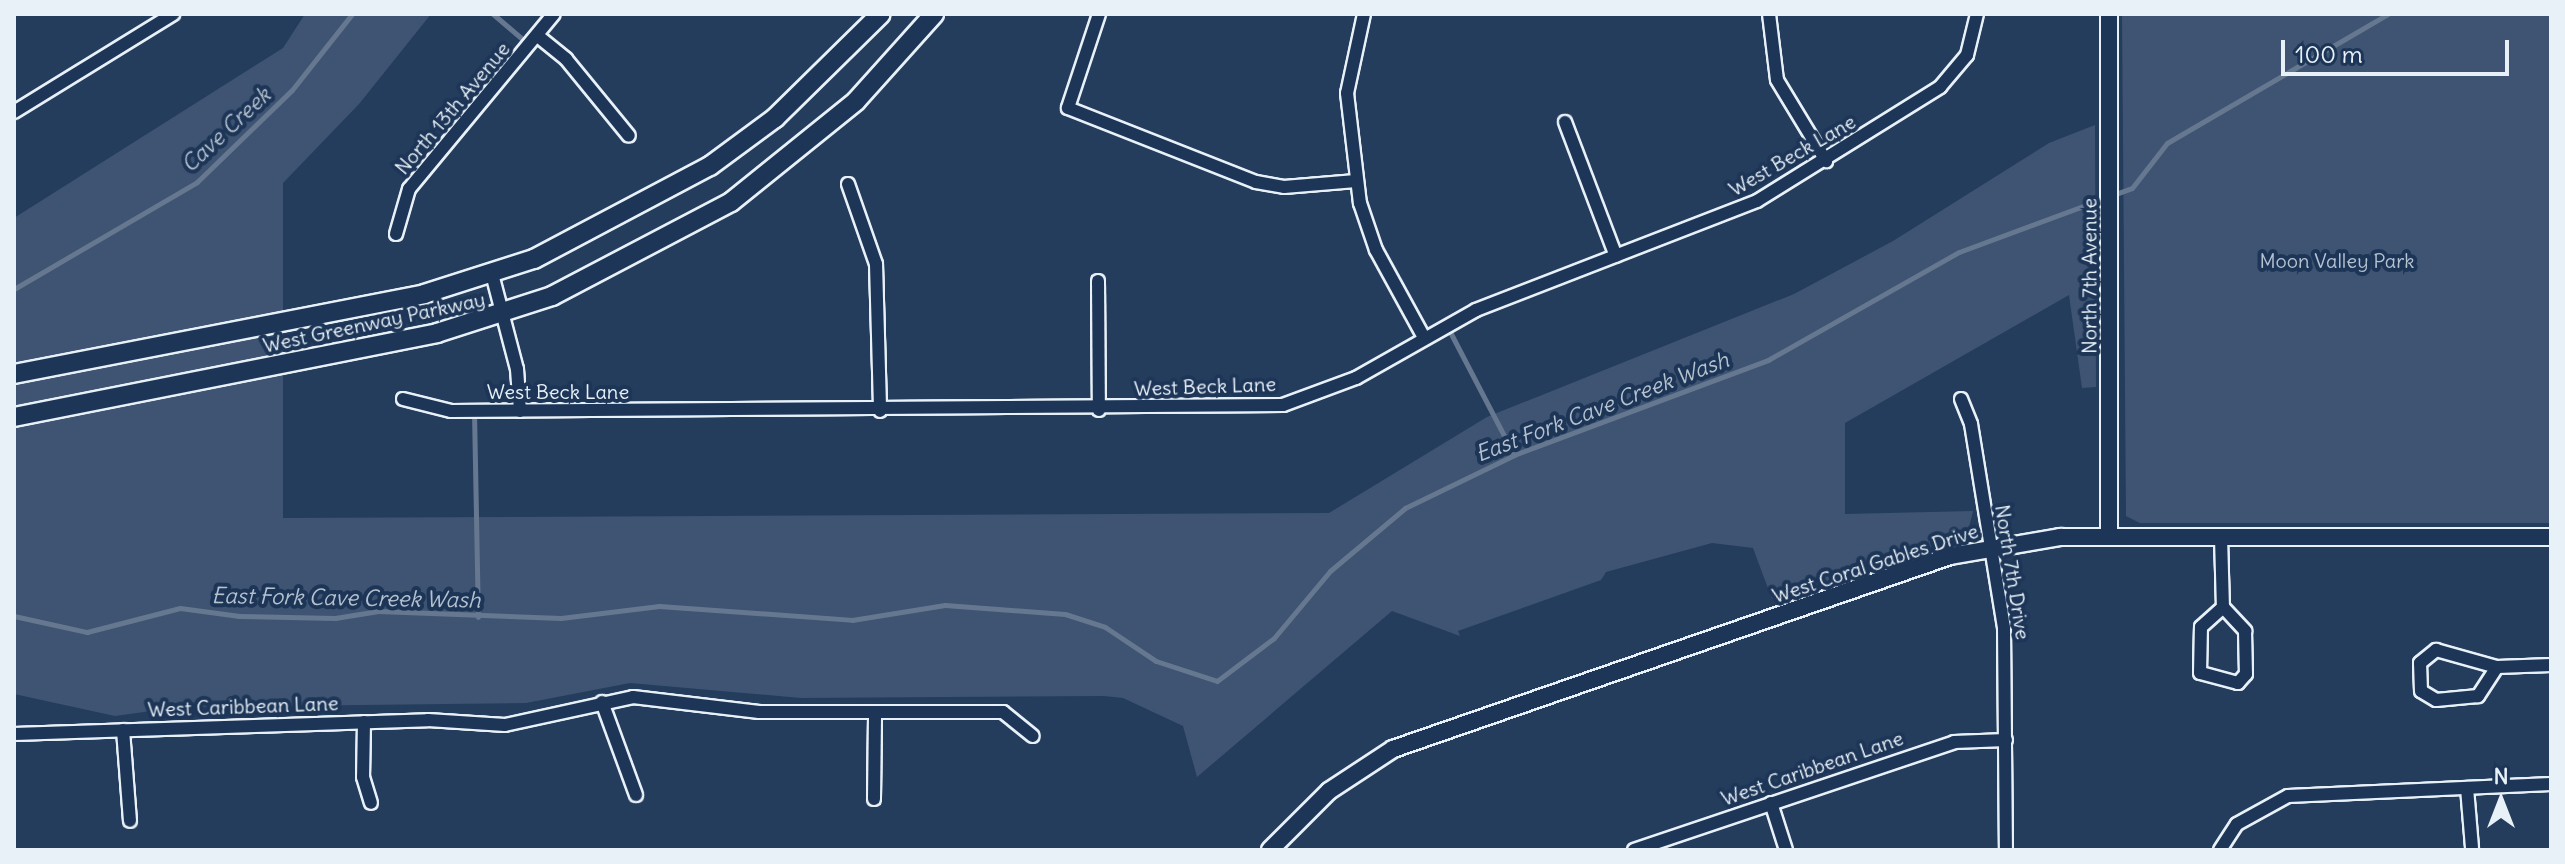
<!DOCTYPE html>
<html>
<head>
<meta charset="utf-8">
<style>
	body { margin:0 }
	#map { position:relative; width:2565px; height:864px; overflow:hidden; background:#253d5d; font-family:Delius,sans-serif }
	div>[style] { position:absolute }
	.green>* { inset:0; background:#3e5472 }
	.stream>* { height:5px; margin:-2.5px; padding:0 2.5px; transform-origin:2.5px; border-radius:2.5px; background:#657890 }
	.roads { filter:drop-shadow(2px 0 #e8f1f8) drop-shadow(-2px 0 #e8f1f8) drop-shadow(0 2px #e8f1f8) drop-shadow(0 -2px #e8f1f8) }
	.minor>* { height:12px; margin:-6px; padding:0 6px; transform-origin:6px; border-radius:6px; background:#1d3557 }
	.tertiary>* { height:16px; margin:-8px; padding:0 8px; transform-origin:8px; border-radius:8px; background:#1d3557 }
	.secondary>* { height:18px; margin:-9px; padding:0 9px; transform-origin:9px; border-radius:9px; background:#1d3557 }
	span { translate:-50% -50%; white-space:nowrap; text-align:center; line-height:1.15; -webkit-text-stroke:8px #1d3557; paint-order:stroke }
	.street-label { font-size:20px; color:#e8f1f8 }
	.park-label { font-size:20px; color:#b5c2d0 }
	.water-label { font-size:22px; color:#b4c1ce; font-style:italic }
	.frame { position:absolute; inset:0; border:16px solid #e8f1f8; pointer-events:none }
	.north { position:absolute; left:2461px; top:760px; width:80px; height:80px; -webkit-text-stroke:6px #1d3557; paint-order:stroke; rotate:0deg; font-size:22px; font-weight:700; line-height:32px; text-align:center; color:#e8f1f8 }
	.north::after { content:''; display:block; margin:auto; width:28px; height:36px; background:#e8f1f8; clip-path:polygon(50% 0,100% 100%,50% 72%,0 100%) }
	.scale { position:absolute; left:2281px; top:40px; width:228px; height:36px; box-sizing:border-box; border:4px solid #e8f1f8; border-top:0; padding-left:10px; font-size:24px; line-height:28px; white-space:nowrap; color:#e8f1f8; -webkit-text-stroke:6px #1d3557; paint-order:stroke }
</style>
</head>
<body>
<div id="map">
	<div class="green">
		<div style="clip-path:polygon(305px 14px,431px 14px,359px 104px,283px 183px,283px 518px,1329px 513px,1487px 417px,1794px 294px,1893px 241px,2049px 143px,2095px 125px,2096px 387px,2082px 388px,2069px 295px,1845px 423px,1845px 514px,1973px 511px,1967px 535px,1772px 599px,1753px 548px,1712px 543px,1606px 572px,1601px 580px,1458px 631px,1460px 636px,1392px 611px,1197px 777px,1183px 726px,1123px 698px,1104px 696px,801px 698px,630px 683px,526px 703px,180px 707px,115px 716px,14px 694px,14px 218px,283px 48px)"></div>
		<div style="clip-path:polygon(2122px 14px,2551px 14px,2551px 523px,2140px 523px,2126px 516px)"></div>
	</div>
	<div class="stream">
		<div style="left:493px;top:14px;width:45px;rotate:40.5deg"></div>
		<div style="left:14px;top:289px;width:212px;rotate:-30.3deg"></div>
		<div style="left:197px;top:182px;width:132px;rotate:-44.1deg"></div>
		<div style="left:292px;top:90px;width:97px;rotate:-51.7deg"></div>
		<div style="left:1448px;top:328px;width:143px;rotate:62.5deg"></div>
		<div style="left:474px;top:412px;width:205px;rotate:88.9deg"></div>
		<div style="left:14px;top:616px;width:75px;rotate:12.4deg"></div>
		<div style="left:87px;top:632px;width:96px;rotate:-14.5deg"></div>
		<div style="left:180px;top:608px;width:60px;rotate:7.7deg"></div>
		<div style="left:239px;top:616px;width:96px;rotate:1.2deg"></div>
		<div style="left:335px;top:618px;width:44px;rotate:-9.2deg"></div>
		<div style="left:378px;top:611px;width:183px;rotate:2.2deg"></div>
		<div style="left:561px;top:618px;width:99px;rotate:-7deg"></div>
		<div style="left:659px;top:606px;width:194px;rotate:4.1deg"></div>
		<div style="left:852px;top:620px;width:94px;rotate:-9.2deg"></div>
		<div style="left:945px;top:605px;width:120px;rotate:4.3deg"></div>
		<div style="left:1065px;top:614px;width:42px;rotate:18deg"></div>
		<div style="left:1105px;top:627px;width:61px;rotate:33.7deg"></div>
		<div style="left:1156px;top:661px;width:64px;rotate:18.2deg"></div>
		<div style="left:1217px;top:681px;width:71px;rotate:-37deg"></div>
		<div style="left:1274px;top:638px;width:87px;rotate:-50.1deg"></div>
		<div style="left:1330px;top:571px;width:98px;rotate:-40deg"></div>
		<div style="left:1405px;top:508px;width:121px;rotate:-25.9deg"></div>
		<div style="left:1514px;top:455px;width:271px;rotate:-20.5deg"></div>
		<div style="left:1768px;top:360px;width:219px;rotate:-29.5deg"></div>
		<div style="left:1959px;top:252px;width:184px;rotate:-20.3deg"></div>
		<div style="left:2132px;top:188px;width:57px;rotate:-52.1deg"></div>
		<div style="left:2167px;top:143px;width:256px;rotate:-30.3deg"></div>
	</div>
	<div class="roads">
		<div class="minor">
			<div style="left:1099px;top:14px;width:99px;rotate:108.3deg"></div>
			<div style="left:1068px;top:108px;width:202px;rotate:21.5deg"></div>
			<div style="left:1256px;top:182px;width:28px;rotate:10deg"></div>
			<div style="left:1284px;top:187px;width:72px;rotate:-4.8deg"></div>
			<div style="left:1364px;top:14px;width:81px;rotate:102.1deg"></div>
			<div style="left:1347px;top:93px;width:111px;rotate:83.3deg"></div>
			<div style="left:1360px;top:203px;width:50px;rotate:71.2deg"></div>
			<div style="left:1376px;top:250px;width:98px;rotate:61.3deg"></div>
			<div style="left:1769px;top:14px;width:66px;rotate:83.1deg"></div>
			<div style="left:1777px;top:80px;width:95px;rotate:58.8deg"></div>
			<div style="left:539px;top:37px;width:35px;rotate:39deg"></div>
			<div style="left:566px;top:59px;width:99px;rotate:50.7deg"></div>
			<div style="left:14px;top:112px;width:187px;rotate:-31.6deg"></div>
			<div style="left:1565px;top:122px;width:143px;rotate:69.2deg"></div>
			<div style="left:848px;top:184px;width:85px;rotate:70.7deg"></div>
			<div style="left:876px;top:264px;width:147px;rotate:88.4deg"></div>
			<div style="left:396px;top:234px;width:47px;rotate:-73.9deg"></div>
			<div style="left:409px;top:189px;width:227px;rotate:-50.4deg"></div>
			<div style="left:492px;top:274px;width:98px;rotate:75.3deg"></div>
			<div style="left:517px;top:369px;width:42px;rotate:85.9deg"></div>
			<div style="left:1098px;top:281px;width:129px;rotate:89.6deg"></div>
			<div style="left:403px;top:399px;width:49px;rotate:14deg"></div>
			<div style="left:451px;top:411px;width:832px;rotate:-0.41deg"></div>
			<div style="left:1283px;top:405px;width:78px;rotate:-20.3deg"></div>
			<div style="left:1356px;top:378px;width:138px;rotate:-29.5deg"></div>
			<div style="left:1476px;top:310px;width:301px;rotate:-21.2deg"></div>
			<div style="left:1757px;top:201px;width:216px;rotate:-31.9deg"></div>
			<div style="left:1940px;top:87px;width:42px;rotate:-49.8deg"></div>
			<div style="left:1967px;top:55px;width:42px;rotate:-76.3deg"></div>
			<div style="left:1961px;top:399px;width:27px;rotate:68deg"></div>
			<div style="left:1971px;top:424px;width:207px;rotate:80.8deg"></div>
			<div style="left:2004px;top:628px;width:222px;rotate:89.5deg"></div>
			<div style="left:2221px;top:537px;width:70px;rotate:88.4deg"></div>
			<div style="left:2223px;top:607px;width:33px;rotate:47deg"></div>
			<div style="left:2245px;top:631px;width:43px;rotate:88.7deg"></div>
			<div style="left:2246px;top:674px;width:12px;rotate:132deg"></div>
			<div style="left:2238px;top:683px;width:39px;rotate:-165deg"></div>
			<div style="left:2200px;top:673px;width:46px;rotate:-88.8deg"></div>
			<div style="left:2201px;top:627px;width:30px;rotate:-42deg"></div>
			<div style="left:2497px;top:667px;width:35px;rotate:123deg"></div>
			<div style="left:2478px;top:696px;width:42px;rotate:174.6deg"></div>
			<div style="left:2436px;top:700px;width:17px;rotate:-149deg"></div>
			<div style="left:2421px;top:691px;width:28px;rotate:-92deg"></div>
			<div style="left:2420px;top:663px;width:21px;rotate:-39deg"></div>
			<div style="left:2436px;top:650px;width:63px;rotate:15.6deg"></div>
			<div style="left:2497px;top:667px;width:54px;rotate:-2.1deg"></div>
			<div style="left:602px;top:702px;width:99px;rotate:69.9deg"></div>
			<div style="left:364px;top:722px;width:55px;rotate:91deg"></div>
			<div style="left:363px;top:777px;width:27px;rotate:73deg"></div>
			<div style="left:123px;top:730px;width:91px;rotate:85.6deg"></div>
			<div style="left:14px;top:734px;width:414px;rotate:-1.9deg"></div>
			<div style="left:428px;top:720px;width:77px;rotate:3.7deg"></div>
			<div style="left:505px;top:725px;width:131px;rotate:-12.3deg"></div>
			<div style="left:633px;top:697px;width:127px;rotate:6.8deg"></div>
			<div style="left:759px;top:712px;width:244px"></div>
			<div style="left:1003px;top:712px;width:38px;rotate:39deg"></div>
			<div style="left:2467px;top:788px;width:60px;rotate:85.2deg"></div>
			<div style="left:874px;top:799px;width:86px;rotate:-89.3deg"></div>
			<div style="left:1771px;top:803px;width:49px;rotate:72.3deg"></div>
			<div style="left:1634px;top:850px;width:338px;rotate:-18.6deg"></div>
			<div style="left:1954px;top:742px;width:52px;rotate:-2.2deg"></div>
			<div style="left:2220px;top:850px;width:31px;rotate:-57deg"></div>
			<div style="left:2237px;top:824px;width:58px;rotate:-28.8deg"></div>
			<div style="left:2288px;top:796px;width:263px;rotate:-2.6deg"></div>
		</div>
		<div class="tertiary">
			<div style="left:2109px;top:537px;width:523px;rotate:-90deg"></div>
			<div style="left:1270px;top:850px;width:83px;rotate:-45deg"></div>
			<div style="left:1329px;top:791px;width:77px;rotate:-33.3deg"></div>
			<div style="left:1393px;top:749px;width:589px;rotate:-19.11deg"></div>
			<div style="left:1950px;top:556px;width:112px;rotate:-9.8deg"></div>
			<div style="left:2060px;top:537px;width:491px"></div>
		</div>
		<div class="secondary">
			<div style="left:14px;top:374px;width:418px;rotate:-11deg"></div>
			<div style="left:424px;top:294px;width:115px;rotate:-17.7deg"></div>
			<div style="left:534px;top:259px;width:199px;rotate:-27.9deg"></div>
			<div style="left:710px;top:166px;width:81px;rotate:-36.4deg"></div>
			<div style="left:775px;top:118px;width:148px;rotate:-44.5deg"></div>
			<div style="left:14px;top:417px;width:431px;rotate:-11.2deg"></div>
			<div style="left:437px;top:333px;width:121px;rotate:-17.8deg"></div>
			<div style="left:552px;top:296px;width:202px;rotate:-27.7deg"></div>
			<div style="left:731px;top:202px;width:161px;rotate:-38.9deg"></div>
			<div style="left:856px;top:101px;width:117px;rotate:-48.1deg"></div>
		</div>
	</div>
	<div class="street-label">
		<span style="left:452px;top:108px;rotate:-50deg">North 13th Avenue</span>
		<span style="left:1792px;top:155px;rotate:-30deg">West Beck Lane</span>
		<span style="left:2089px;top:276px;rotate:-90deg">North 7th Avenue</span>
		<span style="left:374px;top:322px;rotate:-12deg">West Greenway Parkway</span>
		<span style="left:1205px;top:386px;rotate:-2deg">West Beck Lane</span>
		<span style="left:558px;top:391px">West Beck Lane</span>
		<span style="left:1875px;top:563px;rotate:-18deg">West Coral Gables Drive</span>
		<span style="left:2013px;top:572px;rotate:81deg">North 7th Drive</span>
		<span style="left:243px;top:706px;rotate:-2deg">West Caribbean Lane</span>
		<span style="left:1812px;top:768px;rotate:-19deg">West Caribbean Lane</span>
	</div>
	<div class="park-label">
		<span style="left:2337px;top:260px">Moon Valley Park</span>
	</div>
	<div class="water-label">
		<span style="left:226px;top:130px;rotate:-43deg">Cave Creek</span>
		<span style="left:1602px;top:407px;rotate:-21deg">East Fork Cave Creek Wash</span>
		<span style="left:346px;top:598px;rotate:1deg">East Fork Cave Creek Wash</span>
	</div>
	<div class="frame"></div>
	<div class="north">N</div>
	<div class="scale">100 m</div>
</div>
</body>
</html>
